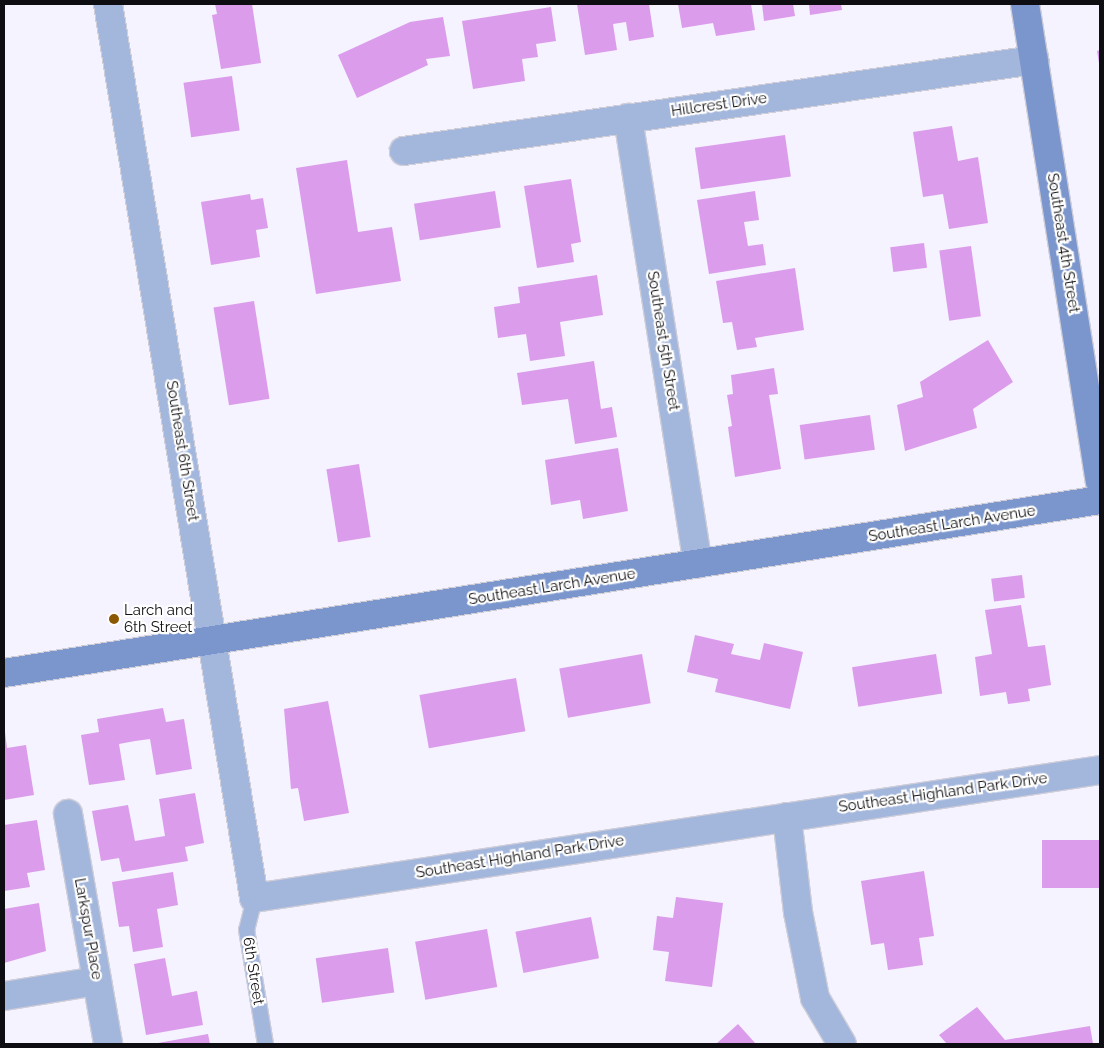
<!DOCTYPE html>
<html>
<head>
<meta charset="utf-8">
<style>
	body { margin:0 }
	#map { position:relative; width:1104px; height:1048px; overflow:hidden; background:#f4f3ff; font-family:Raleway,sans-serif }
	div>[style] { position:absolute }
	.building>* { inset:0; background:#dc9cec; transform-origin:0 0 }
	.roads { filter:drop-shadow(1px 0 #cfced9) drop-shadow(-1px 0 #cfced9) drop-shadow(0 1px #cfced9) drop-shadow(0 -1px #cfced9) }
	.lane>* { height:15px; margin:-7.5px; padding:0 7.5px; transform-origin:7.5px; border-radius:7.5px; background:#a3b6dc }
	.street>* { height:28px; margin:-14px; padding:0 14px; transform-origin:14px; border-radius:14px; background:#a3b6dc }
	.secondary>* { height:28px; margin:-14px; padding:0 14px; transform-origin:14px; border-radius:14px; background:#7b96cd }
	.dots>* { width:14px; height:14px; translate:-50% -50%; box-sizing:border-box; border:2px solid #fff; border-radius:50% }
	span { translate:-50% -50%; white-space:nowrap; text-align:center; line-height:1.15; -webkit-text-stroke:4.5px #fff; paint-order:stroke }
	.street-label { font-size:15px; color:#0e0d11 }
	.poi-label { font-size:15px; color:#0e0d11 }
	.left { translate:0 -50%; text-align:left }
	.frame { position:absolute; inset:0; border:5px solid #0e0d11; pointer-events:none }
</style>
</head>
<body>
<div id="map">
	<div class="building">
		<div style="clip-path:polygon(215px 4px,252px 4px,261px 63px,221px 69px,212px 15px,217px 14px)"></div>
		<div style="clip-path:polygon(577px 4px,649px 4px,654px 37px,629px 41px,626px 22px,613px 24px,617px 50px,585px 55px)"></div>
		<div style="clip-path:polygon(678px 4px,751px 4px,755px 30px,716px 36px,713px 23px,682px 28px)"></div>
		<div style="clip-path:polygon(762px 4px,793px 4px,795px 16px,764px 21px)"></div>
		<div style="clip-path:polygon(809px 4px,841px 4px,842px 10px,810px 15px)"></div>
		<div style="clip-path:polygon(551px 7px,556px 41px,536px 44px,538px 57px,522px 59px,525px 81px,473px 89px,462px 21px)"></div>
		<div style="clip-path:polygon(443px 17px,450px 56px,426px 59px,428px 65px,357px 98px,338px 55px,410px 22px)"></div>
		<div style="clip-path:polygon(1100px 50px,1100px 63px,1099px 63px,1097px 51px)"></div>
		<div style="left:232px;top:76px;width:55px;height:49px;rotate:82deg"></div>
		<div style="clip-path:polygon(952px 126px,958px 161px,978px 157px,988px 223px,949px 229px,943px 194px,923px 197px,913px 132px)"></div>
		<div style="left:785px;top:135px;width:42px;height:91px;rotate:82deg"></div>
		<div style="clip-path:polygon(347px 160px,358px 232px,392px 227px,401px 281px,316px 294px,296px 168px)"></div>
		<div style="clip-path:polygon(571px 179px,581px 242px,571px 244px,574px 262px,537px 268px,524px 186px)"></div>
		<div style="left:495px;top:191px;width:37px;height:82px;rotate:81deg"></div>
		<div style="clip-path:polygon(755px 191px,759px 220px,744px 222px,748px 246px,763px 244px,766px 265px,709px 274px,697px 200px)"></div>
		<div style="clip-path:polygon(250px 194px,251px 200px,263px 198px,268px 228px,256px 230px,260px 257px,211px 265px,201px 202px)"></div>
		<div style="left:924px;top:243px;width:25px;height:34px;rotate:83deg"></div>
		<div style="left:971px;top:246px;width:71px;height:32px;rotate:82deg"></div>
		<div style="clip-path:polygon(795px 268px,804px 330px,755px 338px,757px 347px,737px 350px,732px 322px,723px 323px,716px 281px)"></div>
		<div style="clip-path:polygon(597px 275px,603px 315px,560px 322px,565px 356px,530px 361px,526px 334px,498px 338px,494px 307px,520px 303px,518px 287px)"></div>
		<div style="left:254px;top:301px;width:99px;height:41px;rotate:81deg"></div>
		<div style="clip-path:polygon(988px 340px,1013px 382px,973px 409px,977px 428px,905px 451px,897px 405px,923px 397px,920px 382px)"></div>
		<div style="clip-path:polygon(594px 361px,601px 409px,612px 407px,617px 437px,575px 444px,568px 399px,522px 405px,517px 373px)"></div>
		<div style="clip-path:polygon(774px 368px,778px 394px,769px 395px,781px 469px,735px 477px,728px 427px,732px 426px,727px 395px,733px 394px,731px 375px)"></div>
		<div style="left:870px;top:415px;width:35px;height:71px;rotate:82deg"></div>
		<div style="clip-path:polygon(618px 448px,628px 511px,583px 519px,580px 500px,551px 505px,545px 460px)"></div>
		<div style="left:359px;top:464px;width:74px;height:33px;rotate:81deg"></div>
		<div style="left:1022px;top:575px;width:23px;height:31px;rotate:83deg"></div>
		<div style="clip-path:polygon(1021px 605px,1028px 647px,1045px 645px,1051px 685px,1028px 689px,1030px 701px,1008px 704px,1006px 692px,980px 696px,975px 657px,992px 654px,985px 610px)"></div>
		<div style="clip-path:polygon(695px 635px,734px 644px,731px 654px,760px 660px,764px 643px,803px 652px,790px 709px,715px 692px,718px 679px,687px 672px)"></div>
		<div style="left:642px;top:654px;width:50px;height:84px;rotate:80deg"></div>
		<div style="left:936px;top:654px;width:40px;height:85px;rotate:81deg"></div>
		<div style="left:516px;top:678px;width:54px;height:98px;rotate:80deg"></div>
		<div style="clip-path:polygon(328px 701px,349px 813px,304px 821px,298px 788px,291px 789px,284px 709px)"></div>
		<div style="clip-path:polygon(163px 708px,166px 722px,184px 719px,192px 769px,156px 775px,150px 739px,135px 741px,119px 744px,125px 780px,89px 785px,81px 735px,99px 732px,97px 719px)"></div>
		<div style="clip-path:polygon(5px 732px,7px 748px,26px 745px,34px 795px,4px 800px)"></div>
		<div style="clip-path:polygon(195px 793px,204px 843px,185px 847px,188px 861px,122px 872px,119px 858px,101px 861px,92px 811px,128px 805px,135px 841px,165px 836px,159px 799px)"></div>
		<div style="clip-path:polygon(37px 820px,45px 870px,27px 873px,30px 887px,4px 891px,4px 825px)"></div>
		<div style="left:1100px;top:840px;width:48px;height:58px;rotate:90deg"></div>
		<div style="clip-path:polygon(924px 871px,934px 936px,919px 938px,923px 965px,888px 970px,884px 943px,871px 945px,861px 881px)"></div>
		<div style="clip-path:polygon(173px 872px,178px 905px,157px 909px,163px 947px,133px 952px,129px 926px,119px 927px,112px 882px)"></div>
		<div style="clip-path:polygon(676px 897px,723px 903px,712px 987px,665px 981px,669px 952px,653px 950px,657px 916px,673px 918px)"></div>
		<div style="clip-path:polygon(39px 903px,46px 951px,4px 963px,4px 909px)"></div>
		<div style="left:591px;top:917px;width:42px;height:77px;rotate:79deg"></div>
		<div style="left:487px;top:929px;width:59px;height:73px;rotate:80deg"></div>
		<div style="left:388px;top:948px;width:45px;height:73px;rotate:82deg"></div>
		<div style="clip-path:polygon(165px 958px,172px 996px,197px 991px,203px 1025px,146px 1035px,134px 964px)"></div>
		<div style="clip-path:polygon(977px 1007px,1005px 1040px,1090px 1026px,1093px 1044px,947px 1044px,939px 1035px)"></div>
		<div style="clip-path:polygon(738px 1024px,756px 1044px,716px 1044px)"></div>
		<div style="clip-path:polygon(208px 1034px,210px 1044px,158px 1044px,158px 1043px)"></div>
	</div>
	<div class="roads">
		<div class="lane">
			<div style="left:254px;top:898px;width:32px;rotate:104deg"></div>
			<div style="left:246px;top:929px;width:117px;rotate:80.6deg"></div>
		</div>
		<div class="street">
			<div style="left:108px;top:4px;width:906px;rotate:80.72deg"></div>
			<div style="left:254px;top:898px;width:856px;rotate:-8.6deg"></div>
			<div style="left:628px;top:118px;width:451px;rotate:81.1deg"></div>
			<div style="left:404px;top:151px;width:637px;rotate:-8.22deg"></div>
			<div style="left:68px;top:814px;width:233px;rotate:80.1deg"></div>
			<div style="left:787px;top:817px;width:96px;rotate:83.4deg"></div>
			<div style="left:798px;top:912px;width:88px;rotate:78.8deg"></div>
			<div style="left:815px;top:998px;width:53px;rotate:59.6deg"></div>
			<div style="left:4px;top:996px;width:94px;rotate:-9.2deg"></div>
		</div>
		<div class="secondary">
			<div style="left:1025px;top:4px;width:483px;rotate:81.1deg"></div>
			<div style="left:4px;top:673px;width:1110px;rotate:-8.97deg"></div>
		</div>
	</div>
	<div class="dots">
		<div style="left:114px;top:619px;background:#8b5803"></div>
	</div>
	<div class="street-label">
		<span style="left:719px;top:105px;rotate:-8deg">Hillcrest Drive</span>
		<span style="left:1063px;top:243px;rotate:81deg">Southeast 4th Street</span>
		<span style="left:663px;top:341px;rotate:81deg">Southeast 5th Street</span>
		<span style="left:182px;top:451px;rotate:81deg">Southeast 6th Street</span>
		<span style="left:952px;top:524px;rotate:-9deg">Southeast Larch Avenue</span>
		<span style="left:552px;top:587px;rotate:-9deg">Southeast Larch Avenue</span>
		<span style="left:943px;top:793px;rotate:-8deg">Southeast Highland Park Drive</span>
		<span style="left:520px;top:857px;rotate:-9deg">Southeast Highland Park Drive</span>
		<span style="left:88px;top:929px;rotate:80deg">Larkspur Place</span>
		<span style="left:253px;top:971px;rotate:81deg">6th Street</span>
	</div>
	<div class="poi-label">
		<span class="left" style="left:124px;top:619px">Larch and<br>6th Street</span>
	</div>
	<div class="frame"></div>
</div>
</body>
</html>
